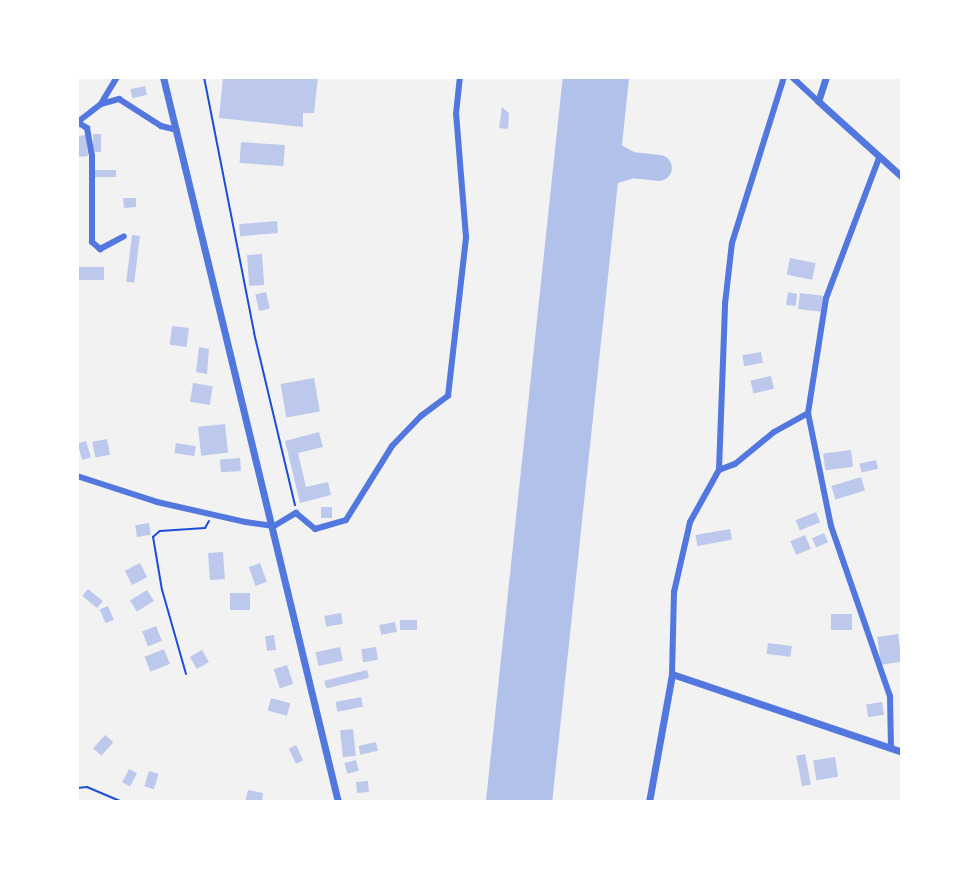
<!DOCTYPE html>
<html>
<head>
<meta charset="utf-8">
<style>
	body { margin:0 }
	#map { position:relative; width:979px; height:879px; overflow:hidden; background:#f2f2f2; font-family:"Fira Sans",sans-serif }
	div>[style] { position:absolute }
	.taxiway>* { height:26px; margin:-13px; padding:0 13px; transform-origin:13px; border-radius:13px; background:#b2c1ea }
	.runway>* { height:66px; margin:-33px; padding:0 33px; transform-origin:33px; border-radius:33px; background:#b2c1ea }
	.building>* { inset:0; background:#bdc9ec; transform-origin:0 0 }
	.path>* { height:2px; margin:-1px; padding:0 1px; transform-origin:1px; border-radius:1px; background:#1d4ed8 }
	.minor>* { height:6px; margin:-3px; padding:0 3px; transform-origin:3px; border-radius:3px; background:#5277de }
	.tertiary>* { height:7px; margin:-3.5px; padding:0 3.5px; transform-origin:3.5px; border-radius:3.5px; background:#5277de }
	span { translate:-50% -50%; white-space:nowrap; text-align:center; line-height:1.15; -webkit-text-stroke:5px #fff; paint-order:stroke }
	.frame { position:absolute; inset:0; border:79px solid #fff; pointer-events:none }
</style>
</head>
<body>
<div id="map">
	<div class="taxiway">
		<div style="left:592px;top:117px;width:40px;rotate:65deg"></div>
		<div style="left:609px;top:153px;width:25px;rotate:29deg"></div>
		<div style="left:631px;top:165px;width:28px;rotate:6deg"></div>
		<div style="left:584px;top:195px;width:29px;rotate:-46deg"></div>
		<div style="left:604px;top:174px;width:28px;rotate:-18deg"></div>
	</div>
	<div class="runway">
		<div style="left:519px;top:802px;width:729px;rotate:-83.94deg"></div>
	</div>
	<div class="building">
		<div style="clip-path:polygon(223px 77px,318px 77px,314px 113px,303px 113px,303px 127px,219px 118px)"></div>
		<div style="left:145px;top:86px;width:9px;height:15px;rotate:77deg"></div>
		<div style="clip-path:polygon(502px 107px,509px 113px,508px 129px,499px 128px)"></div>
		<div style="left:93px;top:134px;width:8px;height:18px"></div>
		<div style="clip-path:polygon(86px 135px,88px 156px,77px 157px,77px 136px)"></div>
		<div style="left:241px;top:142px;width:44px;height:21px;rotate:4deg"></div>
		<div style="left:95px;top:170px;width:21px;height:7px"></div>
		<div style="clip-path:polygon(123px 198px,136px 198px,136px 207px,124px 208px)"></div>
		<div style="left:277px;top:221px;width:12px;height:38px;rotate:85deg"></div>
		<div style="left:132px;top:235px;width:8px;height:47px;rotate:7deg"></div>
		<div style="left:262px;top:254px;width:31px;height:15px;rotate:86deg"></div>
		<div style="left:790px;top:258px;width:26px;height:17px;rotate:11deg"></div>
		<div style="left:104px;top:267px;width:13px;height:27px;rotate:90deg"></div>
		<div style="left:266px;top:292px;width:17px;height:11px;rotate:77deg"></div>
		<div style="clip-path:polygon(788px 292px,797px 294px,796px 306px,786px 305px)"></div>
		<div style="left:800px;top:293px;width:23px;height:16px;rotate:7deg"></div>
		<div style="left:172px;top:326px;width:17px;height:19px;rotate:7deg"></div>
		<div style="clip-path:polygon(199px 347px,209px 349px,207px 374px,196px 372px)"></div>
		<div style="left:761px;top:352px;width:11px;height:19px;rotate:80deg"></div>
		<div style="left:771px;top:376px;width:13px;height:21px;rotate:77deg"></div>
		<div style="left:314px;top:378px;width:34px;height:34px;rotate:80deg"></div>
		<div style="left:193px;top:383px;width:20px;height:19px;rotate:9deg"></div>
		<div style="left:225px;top:424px;width:29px;height:27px;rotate:84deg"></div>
		<div style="clip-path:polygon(319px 432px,323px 447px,298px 453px,306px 487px,328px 482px,331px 495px,300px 503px,285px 441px)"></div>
		<div style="left:107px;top:439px;width:16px;height:15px;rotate:79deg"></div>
		<div style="left:86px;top:441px;width:17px;height:9px;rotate:73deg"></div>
		<div style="left:176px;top:443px;width:20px;height:10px;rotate:9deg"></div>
		<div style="left:851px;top:450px;width:17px;height:28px;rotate:83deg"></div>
		<div style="left:240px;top:458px;width:13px;height:20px;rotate:86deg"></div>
		<div style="left:876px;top:460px;width:9px;height:17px;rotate:77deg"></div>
		<div style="left:861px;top:477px;width:14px;height:31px;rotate:73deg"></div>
		<div style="left:321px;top:507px;width:11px;height:11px"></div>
		<div style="left:816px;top:512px;width:11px;height:22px;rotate:68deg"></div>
		<div style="left:149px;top:523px;width:12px;height:14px;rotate:81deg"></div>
		<div style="left:730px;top:529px;width:11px;height:35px;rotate:80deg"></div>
		<div style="left:824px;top:533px;width:10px;height:13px;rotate:66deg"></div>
		<div style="left:805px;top:535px;width:15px;height:16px;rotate:67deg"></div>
		<div style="left:223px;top:552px;width:27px;height:15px;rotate:86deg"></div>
		<div style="left:140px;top:563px;width:16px;height:17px;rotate:63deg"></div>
		<div style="left:260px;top:563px;width:20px;height:12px;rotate:70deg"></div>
		<div style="left:88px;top:589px;width:19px;height:9px;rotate:39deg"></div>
		<div style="left:147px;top:590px;width:13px;height:20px;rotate:58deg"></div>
		<div style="left:230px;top:593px;width:20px;height:17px"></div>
		<div style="left:108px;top:606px;width:15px;height:9px;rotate:67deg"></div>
		<div style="left:341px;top:613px;width:11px;height:17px;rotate:80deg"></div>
		<div style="left:852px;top:614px;width:16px;height:21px;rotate:90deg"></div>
		<div style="left:417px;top:620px;width:10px;height:17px;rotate:90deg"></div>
		<div style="left:395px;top:622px;width:10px;height:16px;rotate:79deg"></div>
		<div style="left:156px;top:626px;width:16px;height:15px;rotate:68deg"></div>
		<div style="left:898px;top:634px;width:28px;height:21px;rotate:82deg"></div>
		<div style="left:274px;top:635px;width:15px;height:9px;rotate:82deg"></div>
		<div style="left:768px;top:643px;width:24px;height:11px;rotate:7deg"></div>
		<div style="left:340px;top:647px;width:14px;height:25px;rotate:78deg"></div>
		<div style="left:376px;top:647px;width:13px;height:15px;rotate:81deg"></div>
		<div style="left:164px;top:649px;width:16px;height:21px;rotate:68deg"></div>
		<div style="left:202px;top:650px;width:14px;height:14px;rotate:60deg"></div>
		<div style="left:287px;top:665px;width:20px;height:14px;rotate:72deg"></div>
		<div style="left:367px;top:670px;width:8px;height:44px;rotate:76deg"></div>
		<div style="left:361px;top:697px;width:10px;height:26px;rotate:79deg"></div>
		<div style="left:271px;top:698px;width:20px;height:13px;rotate:15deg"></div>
		<div style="left:882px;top:702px;width:13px;height:16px;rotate:81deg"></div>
		<div style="left:353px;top:729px;width:27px;height:13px;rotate:84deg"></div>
		<div style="left:105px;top:735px;width:11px;height:18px;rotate:41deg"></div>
		<div style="left:376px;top:742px;width:9px;height:18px;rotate:77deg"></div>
		<div style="left:296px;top:745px;width:17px;height:8px;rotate:65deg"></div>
		<div style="left:805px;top:754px;width:31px;height:9px;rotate:79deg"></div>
		<div style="left:835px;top:757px;width:20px;height:22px;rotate:81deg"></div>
		<div style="left:356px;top:760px;width:11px;height:12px;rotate:75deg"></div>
		<div style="left:129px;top:769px;width:9px;height:15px;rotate:27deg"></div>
		<div style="left:149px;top:771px;width:10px;height:16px;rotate:17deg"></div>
		<div style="left:368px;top:781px;width:11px;height:12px;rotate:85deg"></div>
		<div style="clip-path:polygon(248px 790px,263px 793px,262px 802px,245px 802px)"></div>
	</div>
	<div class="path">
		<div style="left:204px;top:77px;width:261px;rotate:78.9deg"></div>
		<div style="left:254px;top:333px;width:177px;rotate:76.6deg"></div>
		<div style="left:186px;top:674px;width:87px;rotate:-105.9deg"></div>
		<div style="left:162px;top:590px;width:54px;rotate:-99.6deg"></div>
		<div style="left:153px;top:537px;width:9px;rotate:-41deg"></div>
		<div style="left:160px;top:531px;width:45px;rotate:-3.8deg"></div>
		<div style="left:205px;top:528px;width:8px;rotate:-60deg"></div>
		<div style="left:77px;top:788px;width:10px;rotate:-6deg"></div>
		<div style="left:87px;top:787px;width:39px;rotate:23deg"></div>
	</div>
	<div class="minor">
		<div style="left:792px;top:77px;width:35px;rotate:43deg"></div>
		<div style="left:102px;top:102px;width:29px;rotate:-59deg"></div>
		<div style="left:79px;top:121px;width:28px;rotate:-38deg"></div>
		<div style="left:101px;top:104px;width:19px;rotate:-16deg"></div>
		<div style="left:119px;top:99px;width:50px;rotate:32.7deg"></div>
		<div style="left:161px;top:126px;width:16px;rotate:14deg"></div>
		<div style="left:77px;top:122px;width:12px;rotate:31deg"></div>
		<div style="left:87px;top:128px;width:27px;rotate:80deg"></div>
		<div style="left:92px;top:155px;width:87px;rotate:90deg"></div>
		<div style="left:92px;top:242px;width:11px;rotate:41deg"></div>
		<div style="left:100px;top:249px;width:27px;rotate:-28deg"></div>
		<div style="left:879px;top:158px;width:150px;rotate:110.7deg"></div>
		<div style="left:826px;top:298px;width:116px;rotate:98.9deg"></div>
		<div style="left:808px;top:413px;width:115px;rotate:78.5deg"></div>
		<div style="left:831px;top:526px;width:180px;rotate:70.9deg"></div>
		<div style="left:890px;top:696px;width:52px;rotate:88.9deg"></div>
		<div style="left:719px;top:470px;width:17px;rotate:-21deg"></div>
		<div style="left:735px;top:464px;width:50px;rotate:-39.4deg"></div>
		<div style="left:774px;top:432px;width:39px;rotate:-29deg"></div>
		<div style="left:77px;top:476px;width:84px;rotate:18deg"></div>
		<div style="left:157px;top:502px;width:90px;rotate:12.8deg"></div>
		<div style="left:245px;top:522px;width:29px;rotate:8deg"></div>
		<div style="left:274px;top:526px;width:26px;rotate:-31deg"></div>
		<div style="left:296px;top:513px;width:25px;rotate:40deg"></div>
		<div style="left:315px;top:529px;width:32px;rotate:-16deg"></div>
		<div style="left:346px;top:520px;width:87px;rotate:-58.1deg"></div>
		<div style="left:392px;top:446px;width:42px;rotate:-46deg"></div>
		<div style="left:421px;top:416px;width:34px;rotate:-37deg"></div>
		<div style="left:448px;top:396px;width:160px;rotate:-83.5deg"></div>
		<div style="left:466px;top:237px;width:123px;rotate:-94.6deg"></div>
		<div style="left:456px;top:114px;width:37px;rotate:-84deg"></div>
		<div style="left:672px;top:674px;width:82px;rotate:-88.6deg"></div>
		<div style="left:674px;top:592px;width:72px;rotate:-77.1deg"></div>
		<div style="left:690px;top:522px;width:60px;rotate:-60.9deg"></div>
		<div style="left:719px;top:470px;width:166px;rotate:-87.9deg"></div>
		<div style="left:725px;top:304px;width:61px;rotate:-83.5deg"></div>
		<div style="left:732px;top:243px;width:174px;rotate:-72.6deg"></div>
	</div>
	<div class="tertiary">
		<div style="left:163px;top:77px;width:746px;rotate:76.43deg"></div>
		<div style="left:826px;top:77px;width:25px;rotate:108deg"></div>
		<div style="left:818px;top:101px;width:113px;rotate:42.1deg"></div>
		<div style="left:649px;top:802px;width:130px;rotate:-79.8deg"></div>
		<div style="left:672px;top:674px;width:243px;rotate:18.7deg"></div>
	</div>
	<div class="frame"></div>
</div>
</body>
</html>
